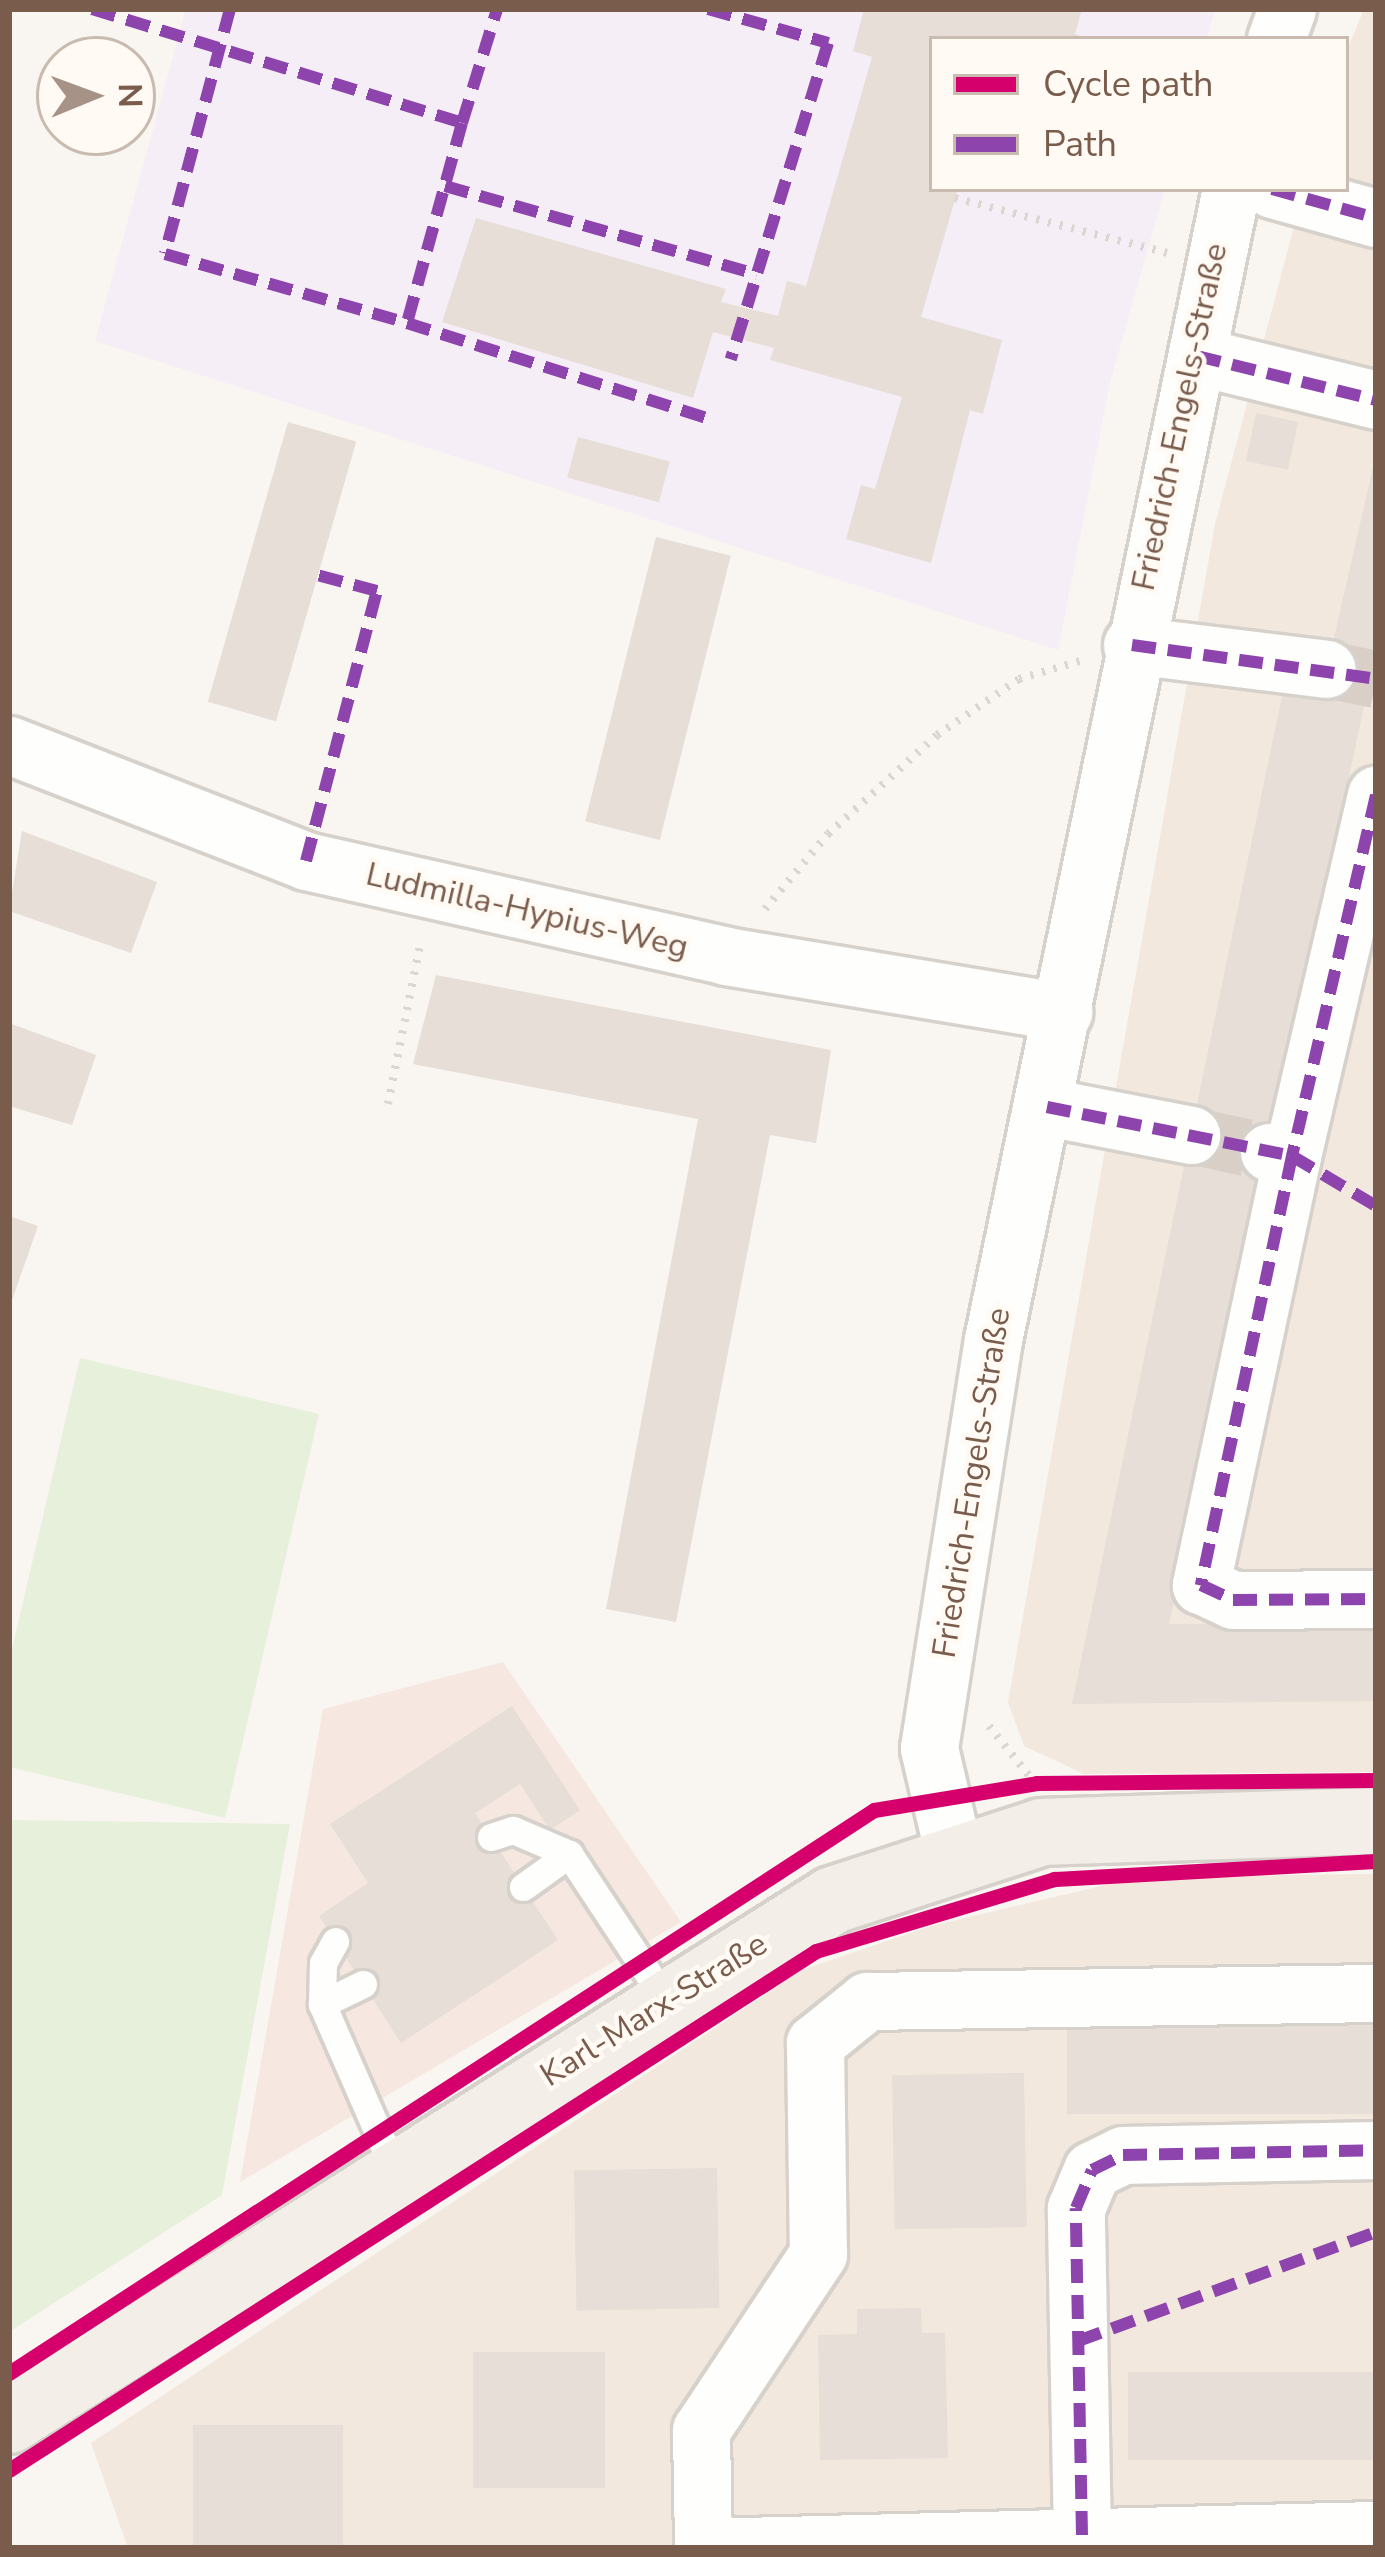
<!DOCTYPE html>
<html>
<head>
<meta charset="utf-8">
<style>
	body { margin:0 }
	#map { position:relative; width:1385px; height:2557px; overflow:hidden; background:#f9f5f0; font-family:"Nunito Sans",sans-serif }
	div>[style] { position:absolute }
	.residential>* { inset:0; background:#f2e8de }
	.commercial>* { inset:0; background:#f6e8e1 }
	.education>* { inset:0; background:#f6eef6 }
	.green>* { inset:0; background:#e7f0db }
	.building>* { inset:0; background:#e6ded7; transform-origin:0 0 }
	.minor-tunnel>* { height:57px; margin-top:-28.5px; transform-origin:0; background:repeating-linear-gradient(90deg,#d9cfc7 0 57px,transparent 0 85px) }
	.path>* { height:8px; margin-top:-4px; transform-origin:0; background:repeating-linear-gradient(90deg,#dcd5d0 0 3px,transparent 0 12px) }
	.roads { filter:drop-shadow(3px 0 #d7d1cb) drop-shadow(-3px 0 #d7d1cb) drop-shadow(0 3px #d7d1cb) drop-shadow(0 -3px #d7d1cb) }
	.service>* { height:27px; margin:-13.5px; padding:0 13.5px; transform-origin:13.5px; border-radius:13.5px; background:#fefefd }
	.minor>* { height:57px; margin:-28.5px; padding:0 28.5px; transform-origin:28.5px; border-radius:28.5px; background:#fefefd }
	.primary>* { height:66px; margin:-33px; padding:0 33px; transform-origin:33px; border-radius:33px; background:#f3eee8 }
	.quiet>* { height:12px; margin-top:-6px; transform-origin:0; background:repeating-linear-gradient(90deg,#8e44ad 0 24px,transparent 0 36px) }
	.cycleway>* { height:15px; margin:-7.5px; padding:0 7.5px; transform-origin:7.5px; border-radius:7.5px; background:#d6006c }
	span { translate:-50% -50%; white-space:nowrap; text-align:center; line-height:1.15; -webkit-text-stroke:9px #fffaf3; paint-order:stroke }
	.street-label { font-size:33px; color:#7a5c4d }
	.frame { position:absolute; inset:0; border:12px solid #7a5c4d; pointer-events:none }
	.legend { position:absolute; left:929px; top:36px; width:420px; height:156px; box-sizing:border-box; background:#fffaf3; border:3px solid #cabbb1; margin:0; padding:15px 21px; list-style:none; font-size:36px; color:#7a5c4d }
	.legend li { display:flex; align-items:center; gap:24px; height:60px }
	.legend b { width:60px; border:3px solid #cabbb1 }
	.north { position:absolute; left:36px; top:36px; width:120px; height:120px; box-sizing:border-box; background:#fffaf3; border:3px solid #cabbb1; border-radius:50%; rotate:89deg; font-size:33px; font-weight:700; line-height:48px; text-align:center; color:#7a5c4d }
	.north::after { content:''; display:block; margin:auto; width:42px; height:54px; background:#a69286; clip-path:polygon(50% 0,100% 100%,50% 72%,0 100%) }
</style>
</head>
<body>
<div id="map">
	<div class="residential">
		<div style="clip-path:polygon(1364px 9px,1376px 9px,1376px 1772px,1084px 1774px,1024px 1746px,1008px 1702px,1215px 524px,1304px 189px,1346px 189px,1346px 53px)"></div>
		<div style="clip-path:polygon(1376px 1874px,1376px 2548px,128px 2548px,91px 2443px,802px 1970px,931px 1926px,1140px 1877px)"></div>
	</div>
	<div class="commercial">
		<div style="clip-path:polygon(503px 1662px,681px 1922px,240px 2182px,323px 1709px)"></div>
	</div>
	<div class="education">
		<div style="clip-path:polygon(186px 9px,1215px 9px,1207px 39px,932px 39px,932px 189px,1165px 189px,1110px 383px,1058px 650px,95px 341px)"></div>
	</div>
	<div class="green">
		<div style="clip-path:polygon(80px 1358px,319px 1414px,225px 1818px,9px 1767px,9px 1662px)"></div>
		<div style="clip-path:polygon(9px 1820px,290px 1824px,222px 2195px,9px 2332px)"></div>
	</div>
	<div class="building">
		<div style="clip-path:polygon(864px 9px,1082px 9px,1075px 34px,1087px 38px,932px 39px,932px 189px,958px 189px,921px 317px,1002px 340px,983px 414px,970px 410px,931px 563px,846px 539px,861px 485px,875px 489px,902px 397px,770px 360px,774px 348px,713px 332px,693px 398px,442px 322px,476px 218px,726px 289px,721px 302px,778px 316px,787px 281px,806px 286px,872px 57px,853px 51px)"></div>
		<div style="left:1256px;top:413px;width:43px;height:49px;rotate:12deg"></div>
		<div style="left:288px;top:422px;width:71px;height:291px;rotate:16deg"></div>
		<div style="left:578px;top:437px;width:95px;height:42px;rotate:15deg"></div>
		<div style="clip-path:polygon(1376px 454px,1376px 699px,1366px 697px,1169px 1624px,1376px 1623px,1376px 1701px,1072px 1704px,1286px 677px,1323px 686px)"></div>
		<div style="left:656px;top:537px;width:77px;height:293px;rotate:14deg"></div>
		<div style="clip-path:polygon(22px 831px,157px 882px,131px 953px,9px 911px)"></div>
		<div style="clip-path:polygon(436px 975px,831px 1050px,816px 1143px,770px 1135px,676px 1622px,606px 1609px,698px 1119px,413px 1064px)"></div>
		<div style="clip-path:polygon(9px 1023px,96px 1055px,72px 1125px,9px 1106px)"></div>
		<div style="clip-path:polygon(9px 1216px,38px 1226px,10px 1306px,9px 1306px)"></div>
		<div style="clip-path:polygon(512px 1706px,580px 1810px,550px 1830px,520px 1784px,475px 1813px,558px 1940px,401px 2043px,319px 1916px,368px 1883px,330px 1824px)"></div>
		<div style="left:1376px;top:2025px;width:89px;height:309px;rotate:90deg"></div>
		<div style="left:1024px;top:2073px;width:154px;height:132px;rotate:89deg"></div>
		<div style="left:717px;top:2168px;width:140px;height:143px;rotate:89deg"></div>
		<div style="clip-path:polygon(921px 2308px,922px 2333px,945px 2333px,948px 2458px,820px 2460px,818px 2335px,857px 2334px,857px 2309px)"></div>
		<div style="left:473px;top:2352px;width:132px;height:136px"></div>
		<div style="left:1376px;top:2372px;width:88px;height:248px;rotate:90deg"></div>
		<div style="left:193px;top:2425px;width:150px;height:123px"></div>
	</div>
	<div class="minor-tunnel">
		<div style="left:1327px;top:669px;width:50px;rotate:11.5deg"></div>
		<div style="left:1191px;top:1135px;width:80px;rotate:12.3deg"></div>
	</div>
	<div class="path">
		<div style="left:955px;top:198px;width:219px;rotate:14.5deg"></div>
		<div style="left:765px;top:909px;width:98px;rotate:-50deg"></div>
		<div style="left:828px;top:834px;width:147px;rotate:-42.2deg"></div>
		<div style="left:937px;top:735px;width:99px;rotate:-34.3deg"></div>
		<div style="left:1019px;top:679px;width:67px;rotate:-16.5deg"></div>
		<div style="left:388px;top:1104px;width:167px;rotate:-78.6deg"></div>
		<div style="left:989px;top:1726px;width:67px;rotate:51.1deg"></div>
	</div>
	<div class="roads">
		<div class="service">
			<div style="left:491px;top:1837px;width:23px;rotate:-18deg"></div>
			<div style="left:513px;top:1830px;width:61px;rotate:23.2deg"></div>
			<div style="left:523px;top:1887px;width:57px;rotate:-35.7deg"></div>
			<div style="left:569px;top:1854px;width:178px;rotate:56.5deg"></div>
			<div style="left:363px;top:1984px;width:46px;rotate:154deg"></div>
			<div style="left:322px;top:2004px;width:182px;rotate:66.4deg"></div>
			<div style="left:322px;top:2004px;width:41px;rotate:-88.6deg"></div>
			<div style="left:323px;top:1963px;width:25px;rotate:-61deg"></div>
		</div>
		<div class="minor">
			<div style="left:1276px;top:39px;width:32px;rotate:-70deg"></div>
			<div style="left:1272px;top:189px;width:108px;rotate:15.6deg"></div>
			<div style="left:1197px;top:356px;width:184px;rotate:13.8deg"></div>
			<div style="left:1132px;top:645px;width:196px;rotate:7deg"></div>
			<div style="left:9px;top:745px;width:319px;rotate:21.3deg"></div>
			<div style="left:306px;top:861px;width:431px;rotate:12.7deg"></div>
			<div style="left:726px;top:956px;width:342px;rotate:9.4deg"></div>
			<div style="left:1047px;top:1107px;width:147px;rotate:11deg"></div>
			<div style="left:1269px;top:1152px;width:23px;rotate:10deg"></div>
			<div style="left:1292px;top:1156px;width:439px;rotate:102deg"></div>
			<div style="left:1201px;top:1585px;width:35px;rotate:25deg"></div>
			<div style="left:1233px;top:1600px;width:143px;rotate:-0.4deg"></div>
			<div style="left:1292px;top:1156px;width:371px;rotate:-76.9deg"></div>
			<div style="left:955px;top:1859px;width:114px;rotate:-103.2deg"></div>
			<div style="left:929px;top:1748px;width:413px;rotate:-81.1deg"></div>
			<div style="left:993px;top:1340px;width:1175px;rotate:-78.32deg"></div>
			<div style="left:1376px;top:1993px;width:509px;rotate:179.1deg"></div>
			<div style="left:867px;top:2001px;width:67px;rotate:141.1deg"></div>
			<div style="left:815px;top:2043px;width:211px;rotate:89.2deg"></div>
			<div style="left:818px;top:2254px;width:211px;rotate:123.6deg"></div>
			<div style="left:701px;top:2430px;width:117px;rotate:89deg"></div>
			<div style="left:703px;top:2547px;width:673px;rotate:-1.45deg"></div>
			<div style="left:1082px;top:2535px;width:327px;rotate:-91.1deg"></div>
			<div style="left:1076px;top:2208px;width:41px;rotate:-67.2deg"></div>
			<div style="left:1092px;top:2170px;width:34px;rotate:-26deg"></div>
			<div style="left:1123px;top:2155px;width:253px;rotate:-1.1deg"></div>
		</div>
		<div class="primary">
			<div style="left:9px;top:2420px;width:974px;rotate:-32.25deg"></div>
			<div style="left:833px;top:1900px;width:220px;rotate:-18deg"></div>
			<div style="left:1042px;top:1832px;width:334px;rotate:-1.9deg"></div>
		</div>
	</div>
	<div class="quiet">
		<div style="left:92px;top:9px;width:387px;rotate:17.1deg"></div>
		<div style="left:462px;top:123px;width:207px;rotate:105.4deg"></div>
		<div style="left:407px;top:323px;width:320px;rotate:17.6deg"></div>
		<div style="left:230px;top:9px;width:253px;rotate:104.9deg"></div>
		<div style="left:165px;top:254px;width:252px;rotate:15.9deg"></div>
		<div style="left:708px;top:9px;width:125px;rotate:15.8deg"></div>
		<div style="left:828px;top:43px;width:331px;rotate:107.1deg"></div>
		<div style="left:462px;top:123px;width:119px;rotate:-72.9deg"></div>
		<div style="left:445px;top:186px;width:324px;rotate:15.8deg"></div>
		<div style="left:1272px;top:189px;width:108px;rotate:15.6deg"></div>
		<div style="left:1197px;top:356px;width:184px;rotate:13.8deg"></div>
		<div style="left:1132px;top:645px;width:246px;rotate:7.9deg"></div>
		<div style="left:1376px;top:795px;width:371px;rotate:103.1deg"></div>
		<div style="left:1292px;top:1156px;width:98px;rotate:30.8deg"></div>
		<div style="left:306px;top:861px;width:279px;rotate:-75.3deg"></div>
		<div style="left:377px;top:591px;width:62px;rotate:-165.1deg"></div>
		<div style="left:1047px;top:1107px;width:250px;rotate:11.3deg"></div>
		<div style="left:1292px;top:1156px;width:439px;rotate:102deg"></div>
		<div style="left:1201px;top:1585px;width:35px;rotate:25deg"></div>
		<div style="left:1233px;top:1600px;width:143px;rotate:-0.4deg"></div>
		<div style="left:1078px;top:2341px;width:317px;rotate:-20.1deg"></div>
		<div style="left:1082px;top:2535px;width:327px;rotate:-91.1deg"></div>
		<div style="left:1076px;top:2208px;width:41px;rotate:-67.2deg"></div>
		<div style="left:1092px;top:2170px;width:34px;rotate:-26deg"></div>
		<div style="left:1123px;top:2155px;width:253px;rotate:-1.1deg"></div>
	</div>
	<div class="cycleway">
		<div style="left:9px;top:2373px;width:1032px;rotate:-33.06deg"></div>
		<div style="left:874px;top:1810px;width:165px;rotate:-9.4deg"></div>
		<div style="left:1037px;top:1783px;width:339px;rotate:-0.5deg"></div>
		<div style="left:9px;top:2470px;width:959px;rotate:-32.75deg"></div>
		<div style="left:816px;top:1951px;width:249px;rotate:-16.8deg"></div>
		<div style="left:1054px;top:1879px;width:323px;rotate:-3.2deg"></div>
	</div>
	<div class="street-label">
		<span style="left:1180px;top:417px;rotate:-78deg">Friedrich-Engels-Straße</span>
		<span style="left:527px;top:911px;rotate:13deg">Ludmilla-Hypius-Weg</span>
		<span style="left:972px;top:1483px;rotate:-81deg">Friedrich-Engels-Straße</span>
		<span style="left:654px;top:2010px;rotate:-32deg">Karl-Marx-Straße</span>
	</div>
	<div class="frame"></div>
	<ul class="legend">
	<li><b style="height:15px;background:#d6006c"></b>Cycle path</li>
	<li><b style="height:15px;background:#8e44ad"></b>Path</li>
	</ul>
	<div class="north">N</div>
</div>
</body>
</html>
